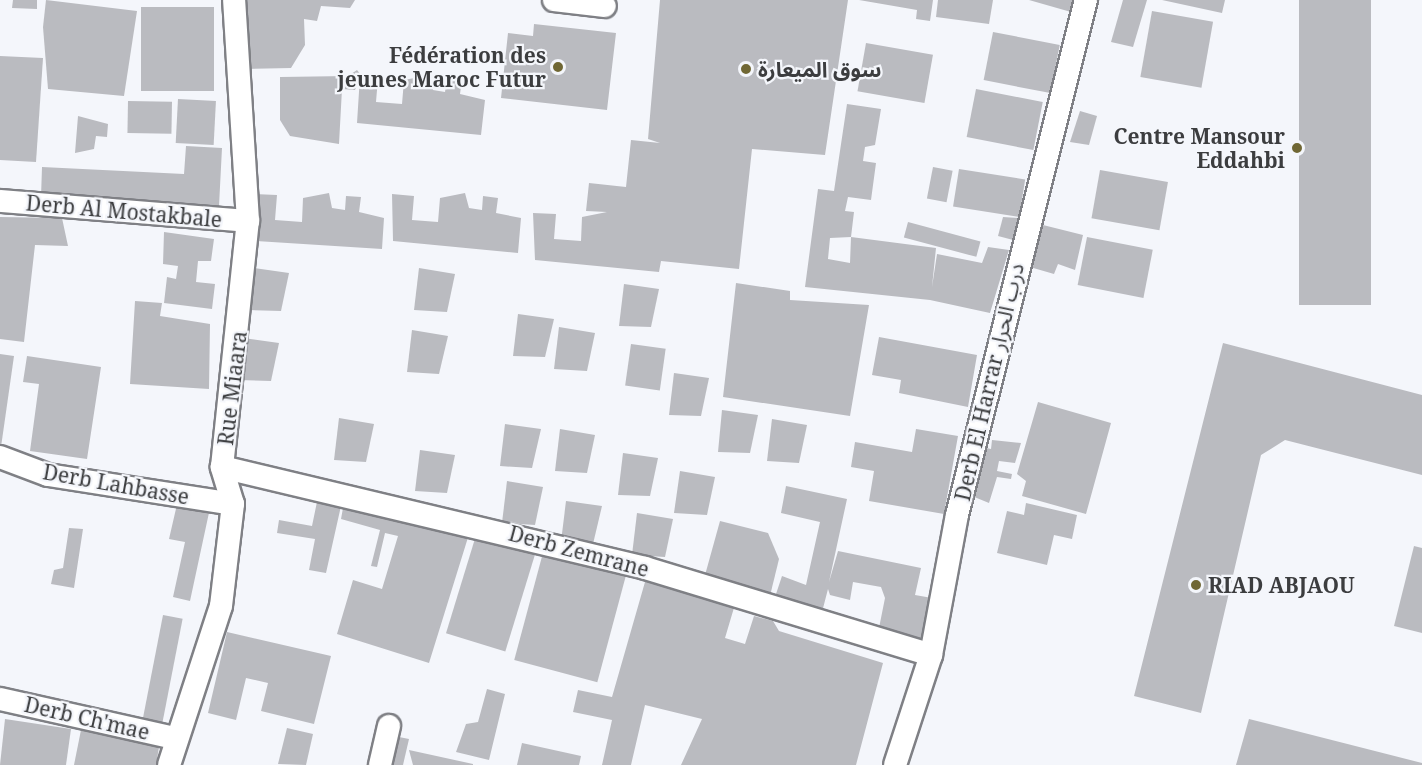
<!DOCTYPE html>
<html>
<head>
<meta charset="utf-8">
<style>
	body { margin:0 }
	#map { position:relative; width:1422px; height:765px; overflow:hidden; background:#f4f6fb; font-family:"Noto Serif","Noto Sans Arabic",serif }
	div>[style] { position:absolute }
	.building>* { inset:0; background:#babbc0; transform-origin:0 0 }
	.roads { filter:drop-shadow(2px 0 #7f8085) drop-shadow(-2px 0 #7f8085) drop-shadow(0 2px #7f8085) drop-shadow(0 -2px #7f8085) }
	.lane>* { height:22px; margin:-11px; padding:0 11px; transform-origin:11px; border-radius:11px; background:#fff }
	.dots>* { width:16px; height:16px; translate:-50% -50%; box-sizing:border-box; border:3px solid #f4f6fb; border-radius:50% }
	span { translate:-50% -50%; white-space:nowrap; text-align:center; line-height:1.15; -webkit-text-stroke:4.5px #f4f6fb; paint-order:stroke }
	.poi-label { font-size:21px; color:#3c3d3f; font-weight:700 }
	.right { translate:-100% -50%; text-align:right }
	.left { translate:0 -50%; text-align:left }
	.street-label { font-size:21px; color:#3c3d3f }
</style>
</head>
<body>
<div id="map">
	<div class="building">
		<div style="clip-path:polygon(13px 0,37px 0,37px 9px,12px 8px)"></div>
		<div style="clip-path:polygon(46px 0,137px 11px,124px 96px,48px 89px,43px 27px)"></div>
		<div style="clip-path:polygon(244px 0,355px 0,350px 8px,321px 6px,317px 21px,304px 19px,305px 45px,291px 68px,243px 69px)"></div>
		<div style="clip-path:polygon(660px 0,848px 0,825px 155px,752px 149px,739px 269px,661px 261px,659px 272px,535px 260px,533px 213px,556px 214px,554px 239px,581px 241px,582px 217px,607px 212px,586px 211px,589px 183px,626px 187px,631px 140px,660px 143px,648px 139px)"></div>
		<div style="clip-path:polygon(859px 0,933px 0,930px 21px,916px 19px,917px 10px)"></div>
		<div style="clip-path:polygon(938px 0,993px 0,989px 24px,936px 17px)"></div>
		<div style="clip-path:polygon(1029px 0,1075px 0,1071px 12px)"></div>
		<div style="clip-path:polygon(1123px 0,1147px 0,1133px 47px,1111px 42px)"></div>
		<div style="clip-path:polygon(1162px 0,1225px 0,1222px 13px)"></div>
		<div style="left:1299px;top:0;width:72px;height:305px"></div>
		<div style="left:141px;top:7px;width:73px;height:84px"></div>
		<div style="left:1152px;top:11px;width:62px;height:67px;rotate:10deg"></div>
		<div style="clip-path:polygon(534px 24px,616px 33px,607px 110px,501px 98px,508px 33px,533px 36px)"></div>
		<div style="left:993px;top:32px;width:68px;height:49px;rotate:11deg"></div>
		<div style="left:866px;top:43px;width:68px;height:49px;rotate:10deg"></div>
		<div style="clip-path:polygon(0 56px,43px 58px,36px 162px,0 160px)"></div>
		<div style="clip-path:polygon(357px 70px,361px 75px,355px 90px,342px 89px,339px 144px,290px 136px,280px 120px,280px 77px,348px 76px)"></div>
		<div style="clip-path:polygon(430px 75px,433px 90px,445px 92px,447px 78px,462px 79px,460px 94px,485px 100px,481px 135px,357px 123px,360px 76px,378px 78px,376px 102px,402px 104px,404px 80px)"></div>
		<div style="left:976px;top:89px;width:68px;height:49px;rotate:11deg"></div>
		<div style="left:178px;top:99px;width:38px;height:44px;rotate:3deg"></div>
		<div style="left:128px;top:101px;width:44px;height:32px;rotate:1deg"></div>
		<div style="clip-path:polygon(847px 104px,881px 109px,875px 145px,865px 147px,863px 161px,876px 163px,871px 200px,848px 197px,845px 211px,854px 212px,851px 237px,830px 238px,828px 259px,850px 263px,851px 237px,936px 248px,932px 287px,937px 254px,982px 263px,988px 247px,1009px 250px,990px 313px,930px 300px,805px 287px,818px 189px,834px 191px)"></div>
		<div style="clip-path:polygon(1080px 111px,1097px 116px,1089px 145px,1070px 142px)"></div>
		<div style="clip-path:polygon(78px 116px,108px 124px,107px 137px,96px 136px,94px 149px,75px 153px)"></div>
		<div style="clip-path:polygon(186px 146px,222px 148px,219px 206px,41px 197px,42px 167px,184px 174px)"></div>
		<div style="left:933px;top:167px;width:20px;height:32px;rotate:11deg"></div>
		<div style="left:959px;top:169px;width:67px;height:38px;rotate:9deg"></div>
		<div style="left:1100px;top:170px;width:69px;height:49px;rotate:10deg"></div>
		<div style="clip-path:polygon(329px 193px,332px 208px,345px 210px,346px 196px,361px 197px,359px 212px,384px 218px,382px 249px,256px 241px,254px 194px,277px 195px,275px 220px,302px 222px,303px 198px)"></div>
		<div style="clip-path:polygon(465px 193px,469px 208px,482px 210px,483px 196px,498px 198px,496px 213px,521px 218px,518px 253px,393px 241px,392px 194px,414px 196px,412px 220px,438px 222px,440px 198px)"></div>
		<div style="clip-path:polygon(0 217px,62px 218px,68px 246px,35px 245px,24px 342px,0 339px)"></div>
		<div style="clip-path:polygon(1003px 217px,1019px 218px,1017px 241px,998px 236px)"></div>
		<div style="left:908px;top:222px;width:75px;height:16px;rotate:15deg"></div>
		<div style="clip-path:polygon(1035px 223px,1083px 235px,1075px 270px,1058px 264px,1054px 274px,1023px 265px)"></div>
		<div style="clip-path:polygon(164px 232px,214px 239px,211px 261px,198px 261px,196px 282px,215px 284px,212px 309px,164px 303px,167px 277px,176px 279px,178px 266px,163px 264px)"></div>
		<div style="left:1087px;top:237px;width:67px;height:49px;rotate:11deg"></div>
		<div style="clip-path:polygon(254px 268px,289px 273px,281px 311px,249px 310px)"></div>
		<div style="clip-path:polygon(419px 268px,455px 274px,447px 312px,414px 310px)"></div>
		<div style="clip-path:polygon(736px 283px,790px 291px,790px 300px,869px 305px,850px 416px,723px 397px)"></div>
		<div style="clip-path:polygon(624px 284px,659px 289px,651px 327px,619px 326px)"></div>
		<div style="clip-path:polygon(135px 301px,162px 303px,160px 316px,210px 324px,209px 389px,130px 384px)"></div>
		<div style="clip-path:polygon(518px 314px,554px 319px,545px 357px,513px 356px)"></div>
		<div style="clip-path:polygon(559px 327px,595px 333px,587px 371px,554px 369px)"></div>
		<div style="clip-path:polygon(412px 330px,448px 336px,439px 374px,407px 372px)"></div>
		<div style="clip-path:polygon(879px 337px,977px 355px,968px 407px,899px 393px,901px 380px,872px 375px)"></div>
		<div style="clip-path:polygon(243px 338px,279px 343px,271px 381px,238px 380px)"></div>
		<div style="clip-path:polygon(1223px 343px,1422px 395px,1422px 475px,1285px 440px,1261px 455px,1201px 713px,1134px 696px)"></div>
		<div style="left:631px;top:344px;width:35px;height:42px;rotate:8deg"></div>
		<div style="clip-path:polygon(0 354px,14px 356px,1px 447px,0 447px)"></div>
		<div style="clip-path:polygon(27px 356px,101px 367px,87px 459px,30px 451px,39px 384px,23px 382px)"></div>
		<div style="clip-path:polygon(674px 373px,709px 378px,701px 416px,669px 415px)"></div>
		<div style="clip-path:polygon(1038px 402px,1111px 423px,1086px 514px,1022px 496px,1026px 481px,1017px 474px)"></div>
		<div style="clip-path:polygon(722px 410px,758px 415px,750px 453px,718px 452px)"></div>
		<div style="clip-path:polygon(339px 418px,374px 424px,366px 462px,334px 460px)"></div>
		<div style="clip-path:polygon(772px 419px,807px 425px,799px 463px,767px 461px)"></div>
		<div style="clip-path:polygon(505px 424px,541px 429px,532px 468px,500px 466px)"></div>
		<div style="clip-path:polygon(560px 429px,595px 435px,587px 473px,555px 471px)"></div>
		<div style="clip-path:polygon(916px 429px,958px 436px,944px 514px,869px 501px,874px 471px,851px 467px,855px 442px,912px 452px)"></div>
		<div style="clip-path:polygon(992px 440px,1021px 443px,1015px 463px,999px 461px,997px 471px,1012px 474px,1011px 479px,997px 477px,989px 503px,967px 494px,978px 446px,991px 449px)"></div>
		<div style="clip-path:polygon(420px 450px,455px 455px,447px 493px,415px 491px)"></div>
		<div style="clip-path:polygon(623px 453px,658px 458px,650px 496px,618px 495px)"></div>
		<div style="clip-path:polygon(680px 471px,715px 477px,707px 515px,674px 513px)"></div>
		<div style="clip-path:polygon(507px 481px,543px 487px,535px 525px,502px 523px)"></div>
		<div style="clip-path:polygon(786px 486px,847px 499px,829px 582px,838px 551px,921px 568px,915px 595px,932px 598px,922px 647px,877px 638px,885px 598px,881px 587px,853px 582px,850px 600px,830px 595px,828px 589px,821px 616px,774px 600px,782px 576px,806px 585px,820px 522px,781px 513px)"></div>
		<div style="clip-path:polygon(318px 497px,343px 497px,326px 573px,309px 570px,315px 539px,277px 533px,279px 520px,312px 526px)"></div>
		<div style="clip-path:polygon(345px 497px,470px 531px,429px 663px,337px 634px,353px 580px,382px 589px,398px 536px,385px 533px,377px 567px,371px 566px,380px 530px,341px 519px)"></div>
		<div style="clip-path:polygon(178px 500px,210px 508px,190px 601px,173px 597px,185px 542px,169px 539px)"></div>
		<div style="clip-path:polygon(566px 501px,602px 506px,593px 544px,561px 542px)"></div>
		<div style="clip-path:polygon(1026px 503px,1077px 515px,1072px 539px,1054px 535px,1047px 565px,997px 553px,1007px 511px,1024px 515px)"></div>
		<div style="clip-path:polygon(637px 513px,673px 519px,665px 557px,632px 555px)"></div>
		<div style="clip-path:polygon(720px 521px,768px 533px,779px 559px,768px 604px,702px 586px)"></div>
		<div style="clip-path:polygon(69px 528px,83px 529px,74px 588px,51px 584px,54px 570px,63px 568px)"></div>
		<div style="left:477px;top:532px;width:62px;height:106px;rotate:17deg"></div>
		<div style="clip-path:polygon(1414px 546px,1422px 548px,1422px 633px,1394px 626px)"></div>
		<div style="left:544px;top:549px;width:86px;height:115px;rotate:15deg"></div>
		<div style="clip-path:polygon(647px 575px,736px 601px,725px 638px,745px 644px,754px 616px,773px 621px,779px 631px,883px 663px,856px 765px,681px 765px,702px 719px,645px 705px,631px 765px,602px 765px,612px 720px,573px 712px,578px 690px,612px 697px)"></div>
		<div style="left:163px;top:615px;width:20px;height:108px;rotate:11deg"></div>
		<div style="clip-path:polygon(227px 632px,331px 656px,314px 724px,261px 711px,268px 683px,246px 678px,236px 720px,208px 713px)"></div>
		<div style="clip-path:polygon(487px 689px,505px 694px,489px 760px,456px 752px,466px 724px,478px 722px)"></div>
		<div style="clip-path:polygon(5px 719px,71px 729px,66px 765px,0 765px)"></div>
		<div style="clip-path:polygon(1249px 719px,1422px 763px,1422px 765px,1236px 765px)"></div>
		<div style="clip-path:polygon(287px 728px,313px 734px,306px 765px,278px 764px)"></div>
		<div style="clip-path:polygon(81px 730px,159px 747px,156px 765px,74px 765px)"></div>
		<div style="clip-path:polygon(389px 735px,409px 739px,403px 765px,382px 765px)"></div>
		<div style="clip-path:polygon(522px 743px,581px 756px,579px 765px,517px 765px)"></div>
		<div style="clip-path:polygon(409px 750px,473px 764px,473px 765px,413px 765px)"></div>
	</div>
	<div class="roads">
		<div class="lane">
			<div style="left:554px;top:0;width:51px;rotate:6.7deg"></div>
			<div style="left:0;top:201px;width:249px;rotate:4.6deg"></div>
			<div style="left:0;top:457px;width:51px;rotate:20.6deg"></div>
			<div style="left:48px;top:475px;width:187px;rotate:8.9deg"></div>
			<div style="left:222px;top:467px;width:435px;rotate:13.4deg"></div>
			<div style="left:645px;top:568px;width:299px;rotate:16.9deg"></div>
			<div style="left:0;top:699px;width:178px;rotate:12.6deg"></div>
			<div style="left:169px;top:765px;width:167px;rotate:-71.9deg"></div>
			<div style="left:221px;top:606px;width:103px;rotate:-83.3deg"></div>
			<div style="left:233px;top:504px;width:39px;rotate:-107deg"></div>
			<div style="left:222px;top:467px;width:247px;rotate:-84deg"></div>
			<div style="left:248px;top:221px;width:221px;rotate:-93.6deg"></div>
			<div style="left:380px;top:765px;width:40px;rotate:-77deg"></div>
			<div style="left:895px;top:765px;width:116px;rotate:-71.9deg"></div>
			<div style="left:931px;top:655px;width:142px;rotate:-79.5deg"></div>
			<div style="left:957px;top:515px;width:531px;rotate:-75.94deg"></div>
		</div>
	</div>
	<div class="dots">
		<div style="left:558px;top:67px;background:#706734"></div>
		<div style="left:746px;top:69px;background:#706734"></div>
		<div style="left:1297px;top:148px;background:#706734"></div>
		<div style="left:1196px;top:585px;background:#706734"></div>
	</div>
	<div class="poi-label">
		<span class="right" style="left:546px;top:67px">Fédération des<br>jeunes Maroc Futur</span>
		<span class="left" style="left:758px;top:69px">سوق الميعارة</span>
		<span class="right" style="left:1285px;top:148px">Centre Mansour<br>Eddahbi</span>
		<span class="left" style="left:1208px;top:585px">RIAD ABJAOU</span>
	</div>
	<div class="street-label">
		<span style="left:124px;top:211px;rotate:5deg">Derb Al Mostakbale</span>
		<span style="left:989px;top:382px;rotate:-77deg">Derb El Harrar درب الحرار</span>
		<span style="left:232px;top:388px;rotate:-83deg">Rue Miaara</span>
		<span style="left:116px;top:484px;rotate:10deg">Derb Lahbasse</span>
		<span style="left:579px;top:551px;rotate:15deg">Derb Zemrane</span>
		<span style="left:87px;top:718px;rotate:13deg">Derb Ch'mae</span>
	</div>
</div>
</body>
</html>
